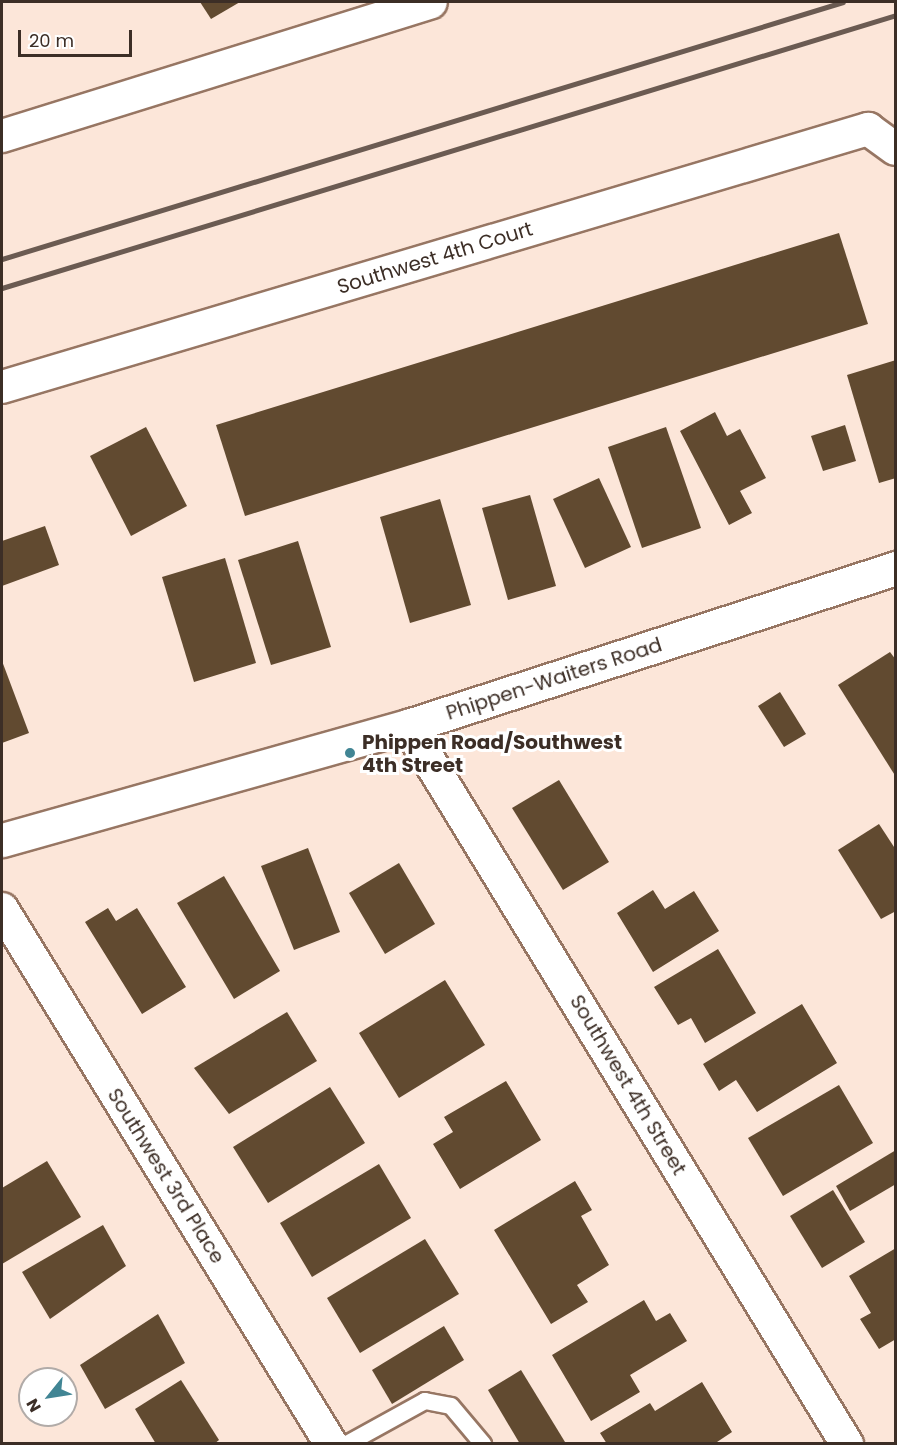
<!DOCTYPE html>
<html>
<head>
<meta charset="utf-8">
<style>
	body { margin:0 }
	#map { position:relative; width:897px; height:1445px; overflow:hidden; background:#fce6d9; font-family:Poppins,sans-serif }
	div>[style] { position:absolute }
	[style*='--x'] { left:calc(var(--x)*1px); top:calc(var(--y)*1px); width:calc(var(--w)*1px); rotate:calc(var(--a)*1deg) }
	.building>* { inset:0; background:#614a30 }
	.roads { filter:drop-shadow(2px 0 #977663) drop-shadow(-2px 0 #977663) drop-shadow(0 2px #977663) drop-shadow(0 -2px #977663) }
	.lane>* { height:16px; margin:-8px; padding:0 8px; transform-origin:8px; border-radius:8px; background:#fff }
	.street>* { height:32px; margin:-16px; padding:0 16px; transform-origin:16px; border-radius:16px; background:#fff }
	.secondary>* { height:33px; margin:-16.5px; padding:0 16.5px; transform-origin:16.5px; border-radius:16.5px; background:#fff }
	.rail>* { height:4.5px; margin:-2.25px; padding:0 2.25px; transform-origin:2.25px; border-radius:2.25px; background:#6b5b52 }
	.dots>* { width:16px; height:16px; translate:-50% -50%; box-sizing:border-box; border:3px solid #fff; border-radius:50% }
	span { translate:-50% -50%; white-space:nowrap; text-align:center; line-height:1.15; -webkit-text-stroke:6px #fff; paint-order:stroke }
	.street-label { font-size:20px; color:#3c2e26 }
	.poi-label { font-size:20px; color:#3c2e26; font-weight:700 }
	.left { translate:0 -50%; text-align:left }
	.frame { position:absolute; inset:0; border:3px solid #3c2e26; pointer-events:none }
	.north { position:absolute; left:18px; top:1367px; width:60px; height:60px; box-sizing:border-box; background:#fff; border:2px solid #b1aba8; border-radius:50%; rotate:240deg; font-size:16px; font-weight:700; line-height:24px; text-align:center; color:#3c2e26 }
	.north::after { content:''; display:block; margin:auto; width:21px; height:27px; background:#418594; clip-path:polygon(50% 0,100% 100%,50% 72%,0 100%) }
	.scale { position:absolute; left:18px; top:30px; width:114px; height:27px; box-sizing:border-box; border:3px solid #3c2e26; border-top:0; padding-left:8px; font-size:18px; line-height:21px; white-space:nowrap; color:#3c2e26; -webkit-text-stroke:4px #fff; paint-order:stroke }
</style>
</head>
<body>
<div id="map">
	<div class="building">
		<div style="clip-path:polygon(200px 2px,240px 2px,211px 19px)"></div>
		<div style="clip-path:polygon(839px 233px,868px 324px,245px 516px,216px 425px)"></div>
		<div style="clip-path:polygon(896px 360px,896px 478px,879px 483px,847px 375px)"></div>
		<div style="clip-path:polygon(715px 412px,727px 436px,740px 429px,766px 478px,740px 491px,752px 513px,729px 525px,680px 431px)"></div>
		<div style="clip-path:polygon(845px 425px,856px 461px,823px 471px,811px 436px)"></div>
		<div style="clip-path:polygon(146px 427px,187px 506px,131px 536px,90px 456px)"></div>
		<div style="clip-path:polygon(666px 427px,701px 528px,642px 548px,608px 447px)"></div>
		<div style="clip-path:polygon(599px 478px,631px 547px,585px 568px,553px 499px)"></div>
		<div style="clip-path:polygon(530px 495px,556px 586px,508px 600px,482px 508px)"></div>
		<div style="clip-path:polygon(440px 499px,471px 605px,410px 623px,380px 517px)"></div>
		<div style="clip-path:polygon(45px 526px,59px 565px,2px 586px,2px 541px)"></div>
		<div style="clip-path:polygon(298px 541px,331px 647px,271px 665px,238px 560px)"></div>
		<div style="clip-path:polygon(225px 558px,256px 663px,194px 682px,162px 577px)"></div>
		<div style="clip-path:polygon(890px 652px,896px 660px,896px 777px,838px 685px)"></div>
		<div style="clip-path:polygon(2px 661px,29px 733px,2px 743px)"></div>
		<div style="clip-path:polygon(780px 692px,806px 734px,784px 747px,758px 706px)"></div>
		<div style="clip-path:polygon(559px 780px,609px 862px,563px 890px,512px 808px)"></div>
		<div style="clip-path:polygon(879px 824px,896px 850px,896px 911px,881px 919px,838px 850px)"></div>
		<div style="clip-path:polygon(308px 848px,340px 932px,294px 950px,261px 866px)"></div>
		<div style="clip-path:polygon(399px 863px,435px 924px,385px 954px,349px 893px)"></div>
		<div style="clip-path:polygon(224px 876px,280px 971px,234px 999px,177px 903px)"></div>
		<div style="clip-path:polygon(653px 890px,665px 909px,694px 891px,719px 931px,653px 972px,617px 913px)"></div>
		<div style="clip-path:polygon(108px 908px,116px 921px,137px 908px,186px 987px,142px 1014px,85px 922px)"></div>
		<div style="clip-path:polygon(718px 949px,756px 1013px,705px 1043px,691px 1018px,678px 1025px,654px 987px)"></div>
		<div style="clip-path:polygon(445px 980px,485px 1045px,399px 1098px,359px 1033px)"></div>
		<div style="clip-path:polygon(802px 1004px,837px 1063px,757px 1112px,736px 1080px,719px 1091px,703px 1064px)"></div>
		<div style="clip-path:polygon(287px 1012px,317px 1061px,229px 1114px,194px 1068px)"></div>
		<div style="clip-path:polygon(506px 1081px,541px 1140px,460px 1189px,433px 1144px,453px 1132px,444px 1117px)"></div>
		<div style="clip-path:polygon(839px 1085px,873px 1143px,783px 1196px,748px 1138px)"></div>
		<div style="clip-path:polygon(330px 1087px,365px 1143px,268px 1203px,233px 1147px)"></div>
		<div style="clip-path:polygon(896px 1150px,896px 1184px,850px 1211px,836px 1186px)"></div>
		<div style="clip-path:polygon(47px 1161px,81px 1217px,2px 1264px,2px 1188px)"></div>
		<div style="clip-path:polygon(379px 1164px,411px 1218px,312px 1277px,280px 1223px)"></div>
		<div style="clip-path:polygon(575px 1181px,592px 1210px,581px 1216px,609px 1265px,577px 1285px,588px 1302px,551px 1324px,494px 1230px)"></div>
		<div style="clip-path:polygon(833px 1190px,865px 1242px,822px 1268px,790px 1216px)"></div>
		<div style="clip-path:polygon(103px 1225px,126px 1266px,50px 1319px,22px 1272px)"></div>
		<div style="clip-path:polygon(425px 1239px,459px 1294px,360px 1353px,327px 1298px)"></div>
		<div style="clip-path:polygon(896px 1248px,896px 1339px,879px 1349px,860px 1319px,871px 1313px,849px 1276px)"></div>
		<div style="clip-path:polygon(644px 1300px,656px 1321px,670px 1313px,687px 1341px,630px 1375px,640px 1392px,591px 1421px,552px 1355px)"></div>
		<div style="clip-path:polygon(158px 1314px,185px 1363px,105px 1409px,80px 1365px)"></div>
		<div style="clip-path:polygon(444px 1326px,464px 1360px,392px 1404px,372px 1370px)"></div>
		<div style="clip-path:polygon(521px 1370px,565px 1442px,562px 1444px,520px 1444px,488px 1390px)"></div>
		<div style="clip-path:polygon(181px 1380px,219px 1440px,214px 1444px,156px 1444px,135px 1409px)"></div>
		<div style="clip-path:polygon(702px 1382px,732px 1432px,714px 1444px,607px 1444px,600px 1433px,650px 1403px,655px 1411px)"></div>
	</div>
	<div class="roads">
		<div class="lane">
			<div style="--x:347;--y:1444;--w:89;--a:-28.9"></div>
			<div style="--x:425;--y:1401;--w:26;--a:11"></div>
			<div style="--x:451;--y:1406;--w:50;--a:49.9"></div>
		</div>
		<div class="street">
			<div style="--x:2;--y:136;--w:449;--a:-17.3"></div>
			<div style="--x:2;--y:387;--w:904;--a:-16.59"></div>
			<div style="--x:868;--y:129;--w:34;--a:36"></div>
			<div style="--x:408;--y:726;--w:842;--a:58.56"></div>
			<div style="--x:2;--y:909;--w:628;--a:58.41"></div>
		</div>
		<div class="secondary">
			<div style="--x:2;--y:840;--w:422;--a:-15.7"></div>
			<div style="--x:408;--y:726;--w:513;--a:-17.94"></div>
		</div>
	</div>
	<div class="rail">
		<div style="--x:2;--y:259;--w:879;--a:-16.99"></div>
		<div style="--x:2;--y:288;--w:935;--a:-16.98"></div>
	</div>
	<div class="dots">
		<div style="left:350px;top:753px;background:#418594"></div>
	</div>
	<div class="street-label">
		<span style="left:435px;top:258px;rotate:-17deg">Southwest 4th Court</span>
		<span style="left:554px;top:679px;rotate:-18deg">Phippen-Waiters Road</span>
		<span style="left:628px;top:1085px;rotate:59deg">Southwest 4th Street</span>
		<span style="left:166px;top:1176px;rotate:58deg">Southwest 3rd Place</span>
	</div>
	<div class="poi-label">
		<span class="left" style="left:362px;top:754px">Phippen Road/Southwest<br>4th Street</span>
	</div>
	<div class="frame"></div>
	<div class="north">N</div>
	<div class="scale">20 m</div>
</div>
</body>
</html>
